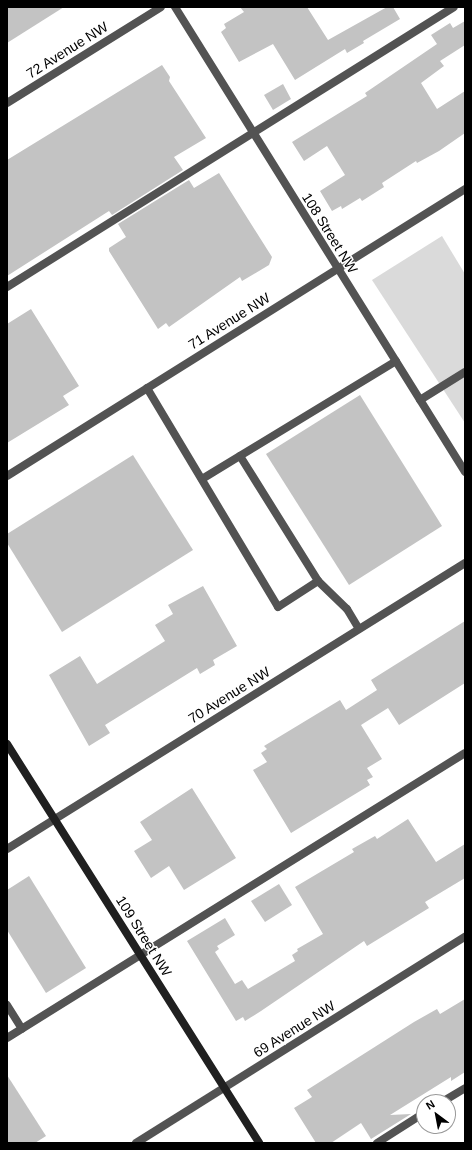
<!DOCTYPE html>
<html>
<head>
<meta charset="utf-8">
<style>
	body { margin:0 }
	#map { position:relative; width:472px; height:1150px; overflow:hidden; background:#fff; font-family:Helvetica,sans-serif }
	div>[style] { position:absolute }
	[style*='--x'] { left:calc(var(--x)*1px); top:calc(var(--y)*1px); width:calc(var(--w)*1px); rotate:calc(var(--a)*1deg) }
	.green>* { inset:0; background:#dadada }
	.building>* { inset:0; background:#c3c3c3 }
	.service>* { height:8px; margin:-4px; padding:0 4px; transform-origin:4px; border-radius:4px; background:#535353 }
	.minor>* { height:8px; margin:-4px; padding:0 4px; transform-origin:4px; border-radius:4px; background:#535353 }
	.secondary>* { height:8px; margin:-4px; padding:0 4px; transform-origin:4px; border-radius:4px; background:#202020 }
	span { translate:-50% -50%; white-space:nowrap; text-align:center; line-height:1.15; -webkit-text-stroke:3px #fff; paint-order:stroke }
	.street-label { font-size:14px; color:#000 }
	.frame { position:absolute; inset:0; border:8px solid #000; pointer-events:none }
	.north { position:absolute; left:416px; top:1094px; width:40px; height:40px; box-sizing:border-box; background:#fff; border:1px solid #999; border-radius:50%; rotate:328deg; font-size:11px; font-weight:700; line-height:16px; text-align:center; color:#000 }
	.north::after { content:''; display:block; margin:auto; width:14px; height:18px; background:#000; clip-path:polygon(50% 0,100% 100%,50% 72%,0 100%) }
</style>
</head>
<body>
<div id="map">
	<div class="green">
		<div style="clip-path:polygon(442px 236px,465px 274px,465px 423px,372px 280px)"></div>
	</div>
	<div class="building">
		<div style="clip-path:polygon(7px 7px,64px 7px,7px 43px)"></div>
		<div style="clip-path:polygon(240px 7px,307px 7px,328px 40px,387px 7px,393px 7px,400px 19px,363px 41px,364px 43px,347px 53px,345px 49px,295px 80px,273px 44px,239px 62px,221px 32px,226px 28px,224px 24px,244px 12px)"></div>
		<div style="clip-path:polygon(465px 21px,465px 45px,440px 61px,444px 66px,421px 83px,437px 109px,465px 91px,465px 133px,439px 151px,417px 163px,416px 161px,382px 183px,384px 187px,362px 201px,360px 198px,342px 209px,341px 206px,332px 211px,320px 191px,345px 175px,327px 146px,304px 161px,292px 142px,367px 96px,365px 93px,437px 44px,431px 35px,450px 23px,453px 28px)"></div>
		<div style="clip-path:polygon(162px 65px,170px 77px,169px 81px,206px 138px,174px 157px,183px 170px,112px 215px,109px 211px,7px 276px,7px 160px)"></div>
		<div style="clip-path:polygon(283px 84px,291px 99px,273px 110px,264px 95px)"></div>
		<div style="clip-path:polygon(219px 173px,272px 257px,269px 265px,242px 281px,240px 277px,169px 327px,166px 323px,158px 329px,109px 251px,109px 248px,126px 237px,118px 224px,189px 180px,194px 188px)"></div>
		<div style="clip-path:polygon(31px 309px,79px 386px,63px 396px,69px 405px,7px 443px,7px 324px)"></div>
		<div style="clip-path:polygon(360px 395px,442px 526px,349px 585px,266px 454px)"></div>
		<div style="clip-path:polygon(133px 455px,193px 550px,62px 632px,7px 543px,7px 534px)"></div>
		<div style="clip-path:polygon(203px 586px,237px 646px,213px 660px,215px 665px,200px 674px,197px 668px,105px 725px,110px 733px,89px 746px,49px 675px,80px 656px,97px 684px,165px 641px,155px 625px,173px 614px,168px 605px)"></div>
		<div style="clip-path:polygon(465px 621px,465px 683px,399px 725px,388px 708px,361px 725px,382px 759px,367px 768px,373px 777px,367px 780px,370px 785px,291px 833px,253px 770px,267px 762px,261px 753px,267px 749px,264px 746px,340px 700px,346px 710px,377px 690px,371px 680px)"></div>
		<div style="clip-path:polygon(192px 788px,236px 858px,184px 890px,169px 866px,151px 878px,134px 851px,152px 840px,140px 822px)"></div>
		<div style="clip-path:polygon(408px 819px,436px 862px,465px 844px,465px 878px,425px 902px,429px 908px,367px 946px,364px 941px,261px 1011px,245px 1021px,243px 1017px,236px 1021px,187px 941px,225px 918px,235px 935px,217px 946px,219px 949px,215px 952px,235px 984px,242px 980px,248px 989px,295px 961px,292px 955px,298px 951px,297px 949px,323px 934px,295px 887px,354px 852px,352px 849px,375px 836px,377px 839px)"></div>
		<div style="clip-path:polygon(29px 876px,86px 968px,46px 993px,7px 930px,7px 890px)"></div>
		<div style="clip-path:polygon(279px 884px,292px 905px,265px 922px,251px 901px)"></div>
		<div style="clip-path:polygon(465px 999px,465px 1072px,451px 1081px,451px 1077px,390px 1115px,411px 1114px,371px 1139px,361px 1123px,331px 1143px,316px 1143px,294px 1108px,312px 1097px,307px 1090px,414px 1022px,437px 1009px,440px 1014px)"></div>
		<div style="clip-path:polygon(7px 1075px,46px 1136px,35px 1143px,7px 1143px)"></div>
	</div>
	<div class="service">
		<div style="--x:7;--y:287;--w:527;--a:-32.06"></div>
		<div style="--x:147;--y:388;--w:255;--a:59.1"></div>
		<div style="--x:278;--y:607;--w:48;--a:-33"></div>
		<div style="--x:318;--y:581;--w:40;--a:44"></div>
		<div style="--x:347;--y:609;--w:23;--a:59"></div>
		<div style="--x:420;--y:400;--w:53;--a:-31.9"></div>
		<div style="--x:240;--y:456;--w:147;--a:58"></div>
		<div style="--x:202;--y:479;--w:227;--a:-31.3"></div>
		<div style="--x:7;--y:1005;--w:28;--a:58"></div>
		<div style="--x:7;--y:1038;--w:539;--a:-31.89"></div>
		<div style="--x:442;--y:1102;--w:27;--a:-31"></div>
		<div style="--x:377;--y:1143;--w:56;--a:-32.6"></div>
	</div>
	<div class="minor">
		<div style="--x:175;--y:7;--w:548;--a:58.05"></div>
		<div style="--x:7;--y:103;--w:181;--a:-31.9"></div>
		<div style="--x:7;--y:476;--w:540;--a:-32.07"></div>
		<div style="--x:7;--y:849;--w:540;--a:-31.98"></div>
		<div style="--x:136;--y:1143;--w:388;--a:-32.1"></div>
	</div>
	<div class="secondary">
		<div style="--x:7;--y:744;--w:472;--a:57.7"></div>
	</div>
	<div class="street-label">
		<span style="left:67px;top:50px;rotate:-32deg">72 Avenue NW</span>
		<span style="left:330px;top:233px;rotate:58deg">108 Street NW</span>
		<span style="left:229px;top:321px;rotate:-32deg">71 Avenue NW</span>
		<span style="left:229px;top:695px;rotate:-32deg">70 Avenue NW</span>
		<span style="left:144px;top:936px;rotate:58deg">109 Street NW</span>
		<span style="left:294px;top:1029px;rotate:-32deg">69 Avenue NW</span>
	</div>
	<div class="frame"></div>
	<div class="north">N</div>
</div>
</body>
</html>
